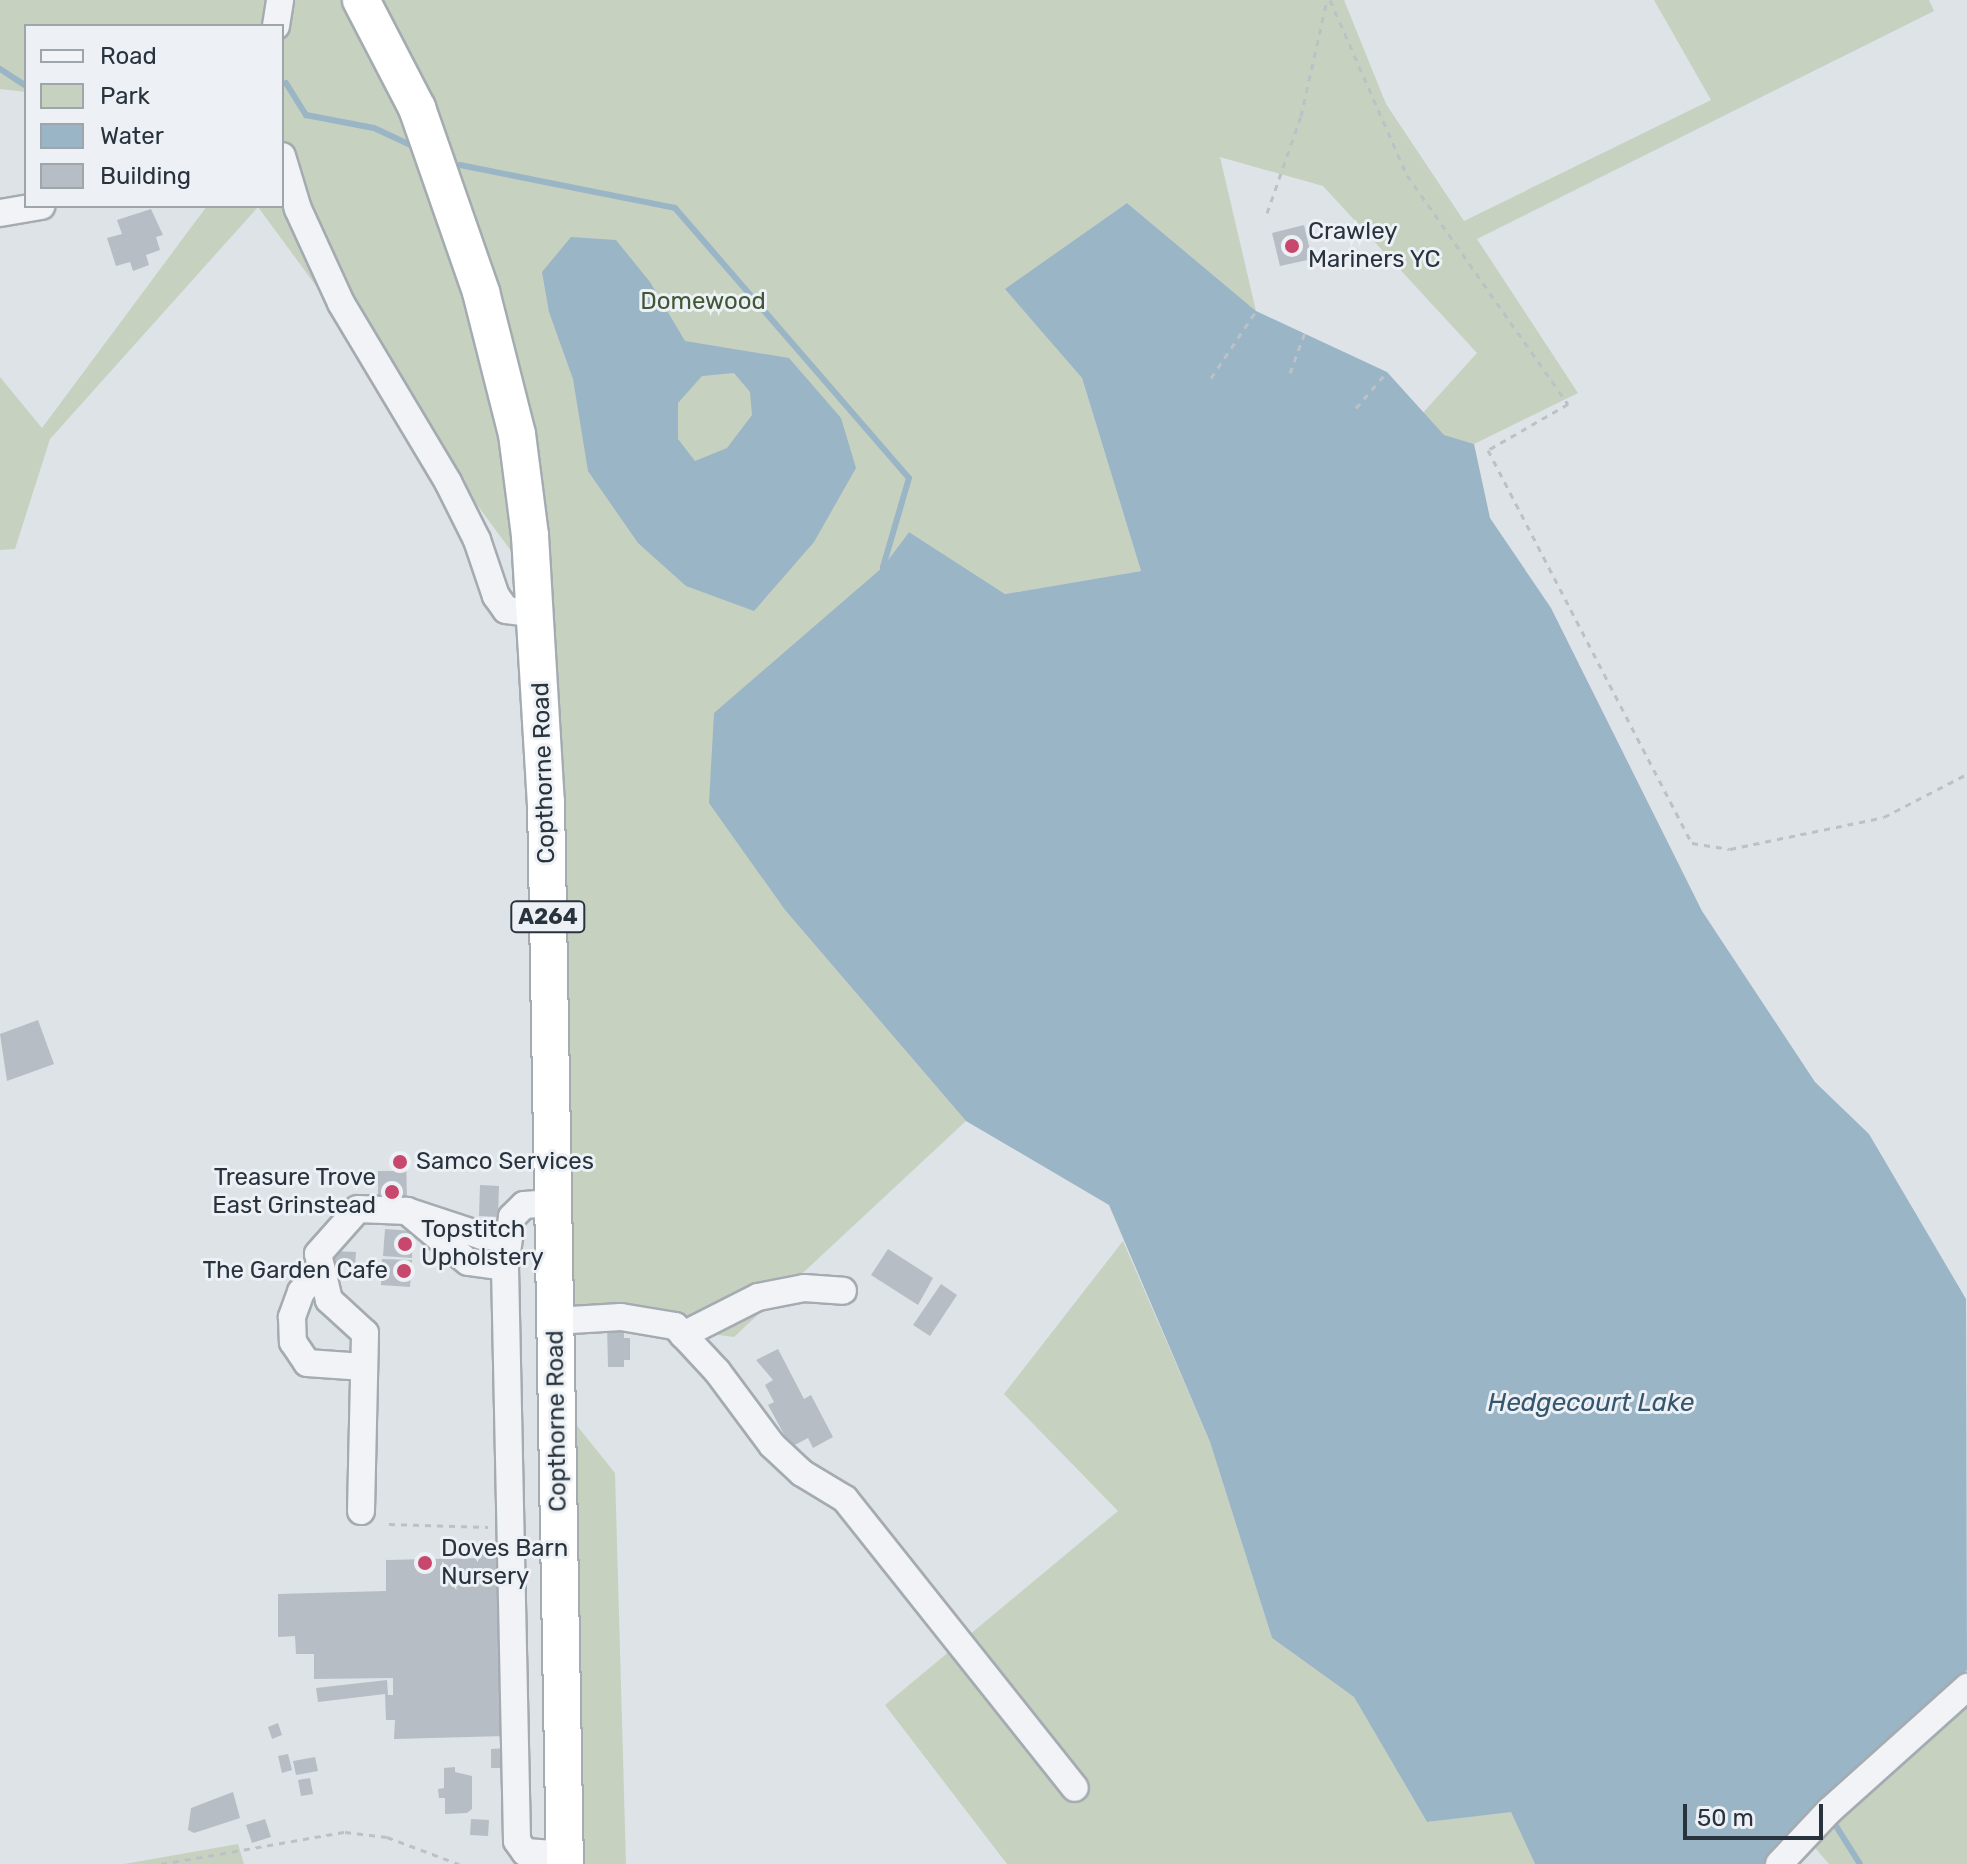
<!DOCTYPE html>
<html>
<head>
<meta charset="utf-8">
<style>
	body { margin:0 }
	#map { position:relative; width:1967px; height:1864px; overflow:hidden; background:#dee3e7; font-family:Rubik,sans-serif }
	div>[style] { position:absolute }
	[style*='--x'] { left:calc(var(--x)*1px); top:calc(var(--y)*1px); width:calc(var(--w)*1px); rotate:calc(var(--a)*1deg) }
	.green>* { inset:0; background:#c6d1c0 }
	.water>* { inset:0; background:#9ab5c6 }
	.stream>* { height:6px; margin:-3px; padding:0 3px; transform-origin:3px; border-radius:3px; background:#9ab5c6 }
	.building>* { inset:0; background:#b6bdc4 }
	.path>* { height:3px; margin-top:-1.5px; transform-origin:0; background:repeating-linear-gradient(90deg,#bdc1c6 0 6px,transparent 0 12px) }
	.roads { filter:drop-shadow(2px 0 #a4abb1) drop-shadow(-2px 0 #a4abb1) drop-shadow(0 2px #a4abb1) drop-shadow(0 -2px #a4abb1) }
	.minor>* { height:26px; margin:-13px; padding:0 13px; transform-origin:13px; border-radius:13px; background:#f1f3f6 }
	.highway>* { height:36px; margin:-18px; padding:0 18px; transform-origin:18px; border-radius:18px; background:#fff }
	.dots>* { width:22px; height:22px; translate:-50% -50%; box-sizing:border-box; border:4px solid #edf1f5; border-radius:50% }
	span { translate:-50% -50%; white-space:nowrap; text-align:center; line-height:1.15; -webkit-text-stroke:6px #edf1f5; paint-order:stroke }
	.shield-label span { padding:2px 6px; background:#edf1f5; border:2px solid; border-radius:6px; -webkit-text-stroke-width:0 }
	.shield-label { font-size:22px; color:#28333d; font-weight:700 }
	.poi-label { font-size:24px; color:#28333d }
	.left { translate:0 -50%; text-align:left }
	.right { translate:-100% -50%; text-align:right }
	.park-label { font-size:24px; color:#415836 }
	.street-label { font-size:24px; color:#28333d }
	.water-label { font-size:26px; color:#34566f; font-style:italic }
	.legend { position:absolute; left:24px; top:24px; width:260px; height:184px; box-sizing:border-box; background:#edf1f5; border:2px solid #9ea5ab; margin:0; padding:10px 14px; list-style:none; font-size:24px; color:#28333d }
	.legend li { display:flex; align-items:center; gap:16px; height:40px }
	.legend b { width:40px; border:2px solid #9ea5ab }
	.scale { position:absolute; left:1683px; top:1804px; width:140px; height:36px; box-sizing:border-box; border:4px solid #28333d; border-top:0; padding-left:10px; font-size:24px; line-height:28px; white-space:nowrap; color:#28333d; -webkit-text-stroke:6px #edf1f5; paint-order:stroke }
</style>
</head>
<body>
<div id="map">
	<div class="green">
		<div style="clip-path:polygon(0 0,1344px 0,1386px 104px,1464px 221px,1711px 100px,1654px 0,1929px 0,1934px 11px,1477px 239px,1578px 393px,1474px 444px,1444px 436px,1421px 415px,1477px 353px,1323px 186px,1220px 157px,1256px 311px,1127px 203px,1006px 289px,1082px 378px,1141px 571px,1005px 594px,909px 532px,710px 803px,785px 910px,966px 1121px,734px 1337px,554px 1313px,514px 555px,258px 207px,50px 439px,15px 549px,0 550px,0 377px,42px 428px,207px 206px,282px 206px,282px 26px,26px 26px,26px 92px,0 89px)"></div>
		<div style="clip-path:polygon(1123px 1241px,1210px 1442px,1272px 1638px,1354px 1697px,1427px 1822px,1511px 1811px,1535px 1864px,1007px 1864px,885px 1705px,1118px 1511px,1004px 1394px)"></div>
		<div style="clip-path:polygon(570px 1417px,615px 1473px,626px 1864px,581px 1864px)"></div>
		<div style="clip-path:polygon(1967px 1697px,1967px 1864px,1829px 1864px,1811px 1843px)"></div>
		<div style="clip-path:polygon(238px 1844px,244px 1864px,123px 1864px,130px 1863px)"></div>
	</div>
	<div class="water">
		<div style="clip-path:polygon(1127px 203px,1256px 311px,1387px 372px,1444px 435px,1474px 444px,1490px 518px,1551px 608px,1702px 911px,1815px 1082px,1869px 1134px,1966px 1299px,1967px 1670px,1909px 1719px,1776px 1864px,1535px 1864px,1511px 1812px,1427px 1822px,1354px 1697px,1272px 1638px,1210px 1442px,1109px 1205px,966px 1121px,785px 910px,709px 803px,714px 713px,883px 567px,909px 532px,1005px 594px,1141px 571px,1082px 378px,1005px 289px)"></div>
		<div style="clip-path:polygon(evenodd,571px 237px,616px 240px,650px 282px,685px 341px,789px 358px,841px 418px,856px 468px,814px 542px,754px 611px,686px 586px,638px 543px,588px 471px,573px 379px,549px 312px,542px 272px,571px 237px,734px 373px,750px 392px,752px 415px,727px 448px,695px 461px,678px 439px,678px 403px,702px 376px,734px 373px)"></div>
	</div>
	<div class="stream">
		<div style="--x:0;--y:69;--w:31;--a:33"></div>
		<div style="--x:286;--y:83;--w:38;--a:58"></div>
		<div style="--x:306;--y:115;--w:69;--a:10.8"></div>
		<div style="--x:374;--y:128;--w:45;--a:24.9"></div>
		<div style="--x:460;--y:165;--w:219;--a:11.3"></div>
		<div style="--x:675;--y:208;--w:357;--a:49.1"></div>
		<div style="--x:909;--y:478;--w:93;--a:106.3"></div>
		<div style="--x:1831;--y:1818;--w:54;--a:57.8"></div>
	</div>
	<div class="building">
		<div style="clip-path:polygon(151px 209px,163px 235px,156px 237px,160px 250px,146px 255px,149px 265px,133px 271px,130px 262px,116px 266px,107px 238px,122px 234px,117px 220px)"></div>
		<div style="clip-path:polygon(1304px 225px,1312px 259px,1280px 266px,1272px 233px)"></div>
		<div style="clip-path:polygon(38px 1020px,54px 1064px,7px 1081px,0 1034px)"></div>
		<div style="clip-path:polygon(393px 1154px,406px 1154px,407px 1203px,378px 1203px,378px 1171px,393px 1171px)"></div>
		<div style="clip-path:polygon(480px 1185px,499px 1186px,498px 1217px,479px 1216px)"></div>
		<div style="clip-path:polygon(385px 1229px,413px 1231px,412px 1258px,383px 1256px)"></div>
		<div style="clip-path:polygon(888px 1249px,933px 1278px,918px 1305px,871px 1275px)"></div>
		<div style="clip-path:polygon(330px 1251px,356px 1252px,355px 1265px,328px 1264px)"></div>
		<div style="clip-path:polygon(382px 1259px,412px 1260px,410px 1287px,381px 1285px)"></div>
		<div style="clip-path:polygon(941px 1284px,957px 1295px,930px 1336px,913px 1325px)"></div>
		<div style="clip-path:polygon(607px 1325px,624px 1325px,624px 1338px,630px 1338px,630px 1360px,624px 1360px,624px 1367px,608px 1367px)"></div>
		<div style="clip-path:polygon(778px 1349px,804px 1399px,811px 1395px,833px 1437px,813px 1448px,808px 1438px,791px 1447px,768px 1405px,774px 1402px,765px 1385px,773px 1380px,756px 1360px)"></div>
		<div style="clip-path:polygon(501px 1546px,505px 1736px,394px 1739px,395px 1720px,386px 1720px,385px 1694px,318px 1702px,316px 1688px,387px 1680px,388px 1695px,393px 1695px,393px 1678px,314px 1679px,314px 1654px,296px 1654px,295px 1636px,278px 1637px,278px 1594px,386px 1591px,386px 1560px,478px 1558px,477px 1547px)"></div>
		<div style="clip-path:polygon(278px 1723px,282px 1735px,272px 1739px,268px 1727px)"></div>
		<div style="clip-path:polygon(507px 1748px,508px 1768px,491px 1768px,491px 1749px)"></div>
		<div style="clip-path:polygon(288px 1754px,292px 1770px,282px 1773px,278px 1756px)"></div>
		<div style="clip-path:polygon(315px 1757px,318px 1771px,296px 1775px,293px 1761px)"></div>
		<div style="clip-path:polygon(455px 1767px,455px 1772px,472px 1776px,472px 1809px,467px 1813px,445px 1814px,445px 1798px,439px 1798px,438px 1789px,444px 1788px,444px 1768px)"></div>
		<div style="clip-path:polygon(310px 1778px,313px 1794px,301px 1796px,298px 1780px)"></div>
		<div style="clip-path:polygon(233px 1792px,240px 1818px,194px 1833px,188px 1830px,191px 1808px)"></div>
		<div style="clip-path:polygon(265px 1819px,271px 1837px,252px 1843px,246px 1825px)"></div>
		<div style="clip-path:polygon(471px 1819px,489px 1820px,488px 1836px,470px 1835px)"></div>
	</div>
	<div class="path">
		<div style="--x:1330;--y:0;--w:191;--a:66.3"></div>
		<div style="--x:1407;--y:175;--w:280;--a:54.9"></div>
		<div style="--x:1568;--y:404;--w:92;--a:150.1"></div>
		<div style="--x:1488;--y:450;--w:443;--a:62.6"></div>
		<div style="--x:1692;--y:843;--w:38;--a:9"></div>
		<div style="--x:1730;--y:849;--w:157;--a:-11.7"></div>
		<div style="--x:1884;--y:817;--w:93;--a:-27.4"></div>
		<div style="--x:1267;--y:213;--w:103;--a:-70.7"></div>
		<div style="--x:1301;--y:116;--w:119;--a:-77.4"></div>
		<div style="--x:1290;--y:373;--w:44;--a:-69.9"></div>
		<div style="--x:1211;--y:378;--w:81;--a:-56.1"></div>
		<div style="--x:1356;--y:408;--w:48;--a:-49.3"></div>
		<div style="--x:389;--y:1524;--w:99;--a:1.7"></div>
		<div style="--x:161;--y:1864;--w:187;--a:-9.9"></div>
		<div style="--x:345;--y:1832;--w:42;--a:6.8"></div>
		<div style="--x:387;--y:1837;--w:77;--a:20.6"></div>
	</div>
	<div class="roads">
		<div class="minor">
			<div style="--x:276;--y:26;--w:26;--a:-81"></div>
			<div style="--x:282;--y:156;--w:55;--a:73.2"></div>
			<div style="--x:298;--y:209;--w:103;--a:65.4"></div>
			<div style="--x:341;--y:303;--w:209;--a:59.1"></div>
			<div style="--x:448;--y:482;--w:65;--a:63.4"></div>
			<div style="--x:477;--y:540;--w:59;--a:71.3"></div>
			<div style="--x:496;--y:596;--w:17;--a:54"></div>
			<div style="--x:506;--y:610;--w:31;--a:7"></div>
			<div style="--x:0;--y:213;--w:42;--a:-9.7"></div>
			<div style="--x:552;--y:1203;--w:28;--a:176"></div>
			<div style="--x:524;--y:1205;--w:17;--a:135"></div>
			<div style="--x:512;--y:1217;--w:50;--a:98"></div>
			<div style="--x:505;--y:1267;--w:574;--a:88.8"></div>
			<div style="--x:517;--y:1841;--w:14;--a:54"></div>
			<div style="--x:525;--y:1852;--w:39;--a:4"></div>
			<div style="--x:505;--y:1267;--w:37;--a:-172"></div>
			<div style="--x:468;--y:1262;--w:80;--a:-140.1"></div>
			<div style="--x:407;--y:1211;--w:79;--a:18.4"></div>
			<div style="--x:482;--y:1236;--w:24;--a:0"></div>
			<div style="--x:322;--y:1270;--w:30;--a:134"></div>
			<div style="--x:301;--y:1292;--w:27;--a:110"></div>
			<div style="--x:292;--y:1317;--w:25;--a:88"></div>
			<div style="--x:293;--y:1342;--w:25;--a:56"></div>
			<div style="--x:307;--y:1363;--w:57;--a:4"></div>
			<div style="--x:554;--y:1321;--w:67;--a:-3.4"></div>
			<div style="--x:621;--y:1317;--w:55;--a:9.5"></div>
			<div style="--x:675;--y:1326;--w:62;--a:47"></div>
			<div style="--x:717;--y:1371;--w:92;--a:53.4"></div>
			<div style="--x:772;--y:1445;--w:41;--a:43"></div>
			<div style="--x:802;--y:1473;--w:50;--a:31.2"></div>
			<div style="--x:845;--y:1499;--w:369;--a:51.5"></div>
			<div style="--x:683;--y:1335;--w:84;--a:-26.9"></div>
			<div style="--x:758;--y:1297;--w:47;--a:-11.1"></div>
			<div style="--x:804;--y:1288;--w:39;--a:4"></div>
			<div style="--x:361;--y:1511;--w:178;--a:-88.7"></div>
			<div style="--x:365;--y:1333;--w:49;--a:-137.5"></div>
			<div style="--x:329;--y:1300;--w:47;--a:-103.4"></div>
			<div style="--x:318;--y:1254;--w:60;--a:-48.4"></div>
			<div style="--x:358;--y:1209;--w:49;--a:2.3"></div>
			<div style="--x:1779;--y:1864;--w:73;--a:-46.7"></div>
			<div style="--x:1829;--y:1811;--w:186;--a:-41.9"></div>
		</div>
		<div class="highway">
			<div style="--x:361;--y:0;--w:122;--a:62.6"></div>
			<div style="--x:417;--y:108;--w:195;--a:70.8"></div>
			<div style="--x:481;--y:292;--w:146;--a:75.8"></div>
			<div style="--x:517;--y:434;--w:103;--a:82.7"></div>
			<div style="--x:530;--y:536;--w:266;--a:86.6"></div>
			<div style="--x:546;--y:802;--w:1062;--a:88.98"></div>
		</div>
	</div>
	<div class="dots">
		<div style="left:1292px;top:246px;background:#c8476c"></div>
		<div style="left:400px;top:1162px;background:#c8476c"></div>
		<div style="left:392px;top:1192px;background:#c8476c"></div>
		<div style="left:405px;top:1244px;background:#c8476c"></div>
		<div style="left:404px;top:1271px;background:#c8476c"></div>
		<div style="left:425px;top:1563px;background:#c8476c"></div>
	</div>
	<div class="shield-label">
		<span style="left:548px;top:917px">A264</span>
	</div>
	<div class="poi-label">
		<span class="left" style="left:1308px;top:246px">Crawley<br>Mariners YC</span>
		<span class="left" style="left:416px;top:1162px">Samco Services</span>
		<span class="right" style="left:376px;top:1192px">Treasure Trove<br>East Grinstead</span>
		<span class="left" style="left:421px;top:1244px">Topstitch<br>Upholstery</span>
		<span class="right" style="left:388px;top:1271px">The Garden Cafe</span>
		<span class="left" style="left:441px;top:1563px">Doves Barn<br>Nursery</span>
	</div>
	<div class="park-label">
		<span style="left:703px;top:302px">Domewood</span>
	</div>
	<div class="street-label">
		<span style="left:544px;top:773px;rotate:-92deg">Copthorne Road</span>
		<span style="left:557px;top:1421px;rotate:-91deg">Copthorne Road</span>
	</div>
	<div class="water-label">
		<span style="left:1591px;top:1403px">Hedgecourt Lake</span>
	</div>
	<ul class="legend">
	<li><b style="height:10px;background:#f1f3f6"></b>Road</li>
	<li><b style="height:22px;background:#c6d1c0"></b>Park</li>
	<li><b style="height:22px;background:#9ab5c6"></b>Water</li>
	<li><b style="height:22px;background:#b6bdc4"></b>Building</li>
	</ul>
	<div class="scale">50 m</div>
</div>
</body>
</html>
